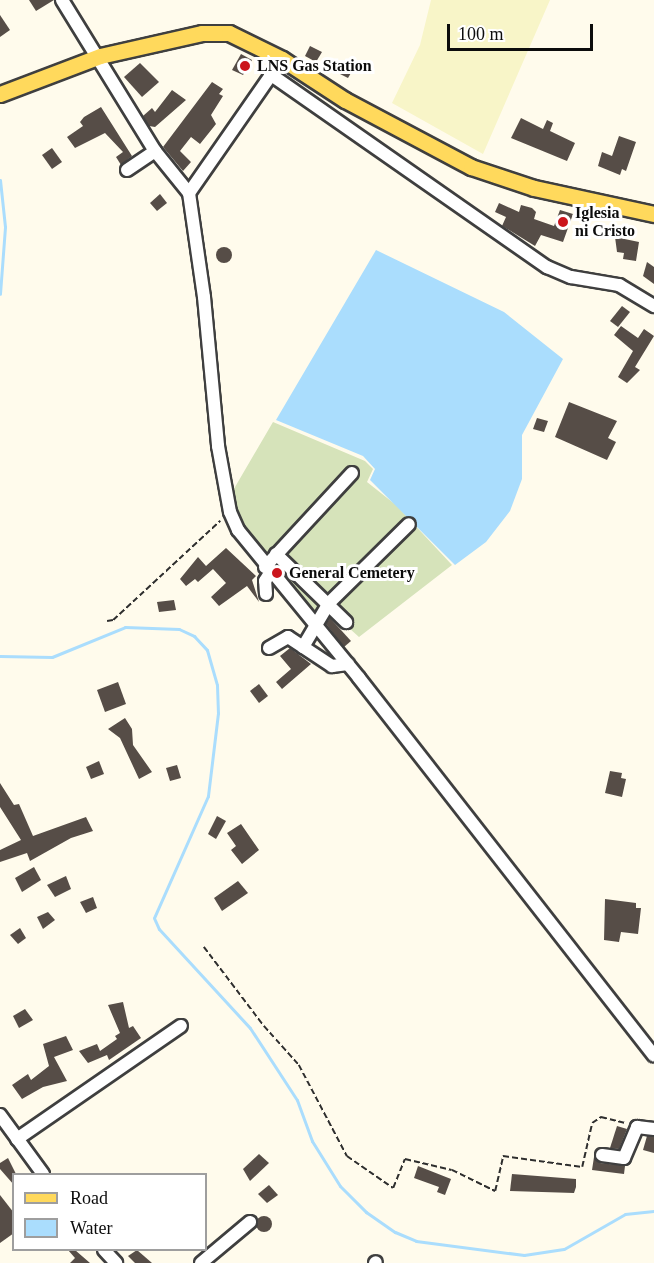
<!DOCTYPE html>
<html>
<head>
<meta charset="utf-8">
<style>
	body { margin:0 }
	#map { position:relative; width:654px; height:1263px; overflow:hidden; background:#fffbec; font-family:"Times New Roman",serif }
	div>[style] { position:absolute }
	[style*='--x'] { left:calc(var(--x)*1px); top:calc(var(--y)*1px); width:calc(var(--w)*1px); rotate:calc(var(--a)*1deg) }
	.farmland>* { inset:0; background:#f8f5c8 }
	.cemetery>* { inset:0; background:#d6e3ba }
	.water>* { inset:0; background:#aaddfd }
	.stream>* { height:3px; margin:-1.5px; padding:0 1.5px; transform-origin:1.5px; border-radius:1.5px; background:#aaddfd }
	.building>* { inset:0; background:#564d47 }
	.round { border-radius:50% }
	.path>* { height:1.5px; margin-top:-0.75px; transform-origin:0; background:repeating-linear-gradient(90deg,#2e2e2e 0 6px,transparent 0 9px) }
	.roads { filter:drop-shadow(2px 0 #3f3f3f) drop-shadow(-2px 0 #3f3f3f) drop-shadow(0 2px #3f3f3f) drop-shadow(0 -2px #3f3f3f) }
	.minor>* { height:12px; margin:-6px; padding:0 6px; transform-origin:6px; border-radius:6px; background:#fff }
	.major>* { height:15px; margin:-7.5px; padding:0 7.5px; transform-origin:7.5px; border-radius:7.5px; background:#ffd95c }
	.dots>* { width:16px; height:16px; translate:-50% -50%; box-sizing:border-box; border:3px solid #fff; border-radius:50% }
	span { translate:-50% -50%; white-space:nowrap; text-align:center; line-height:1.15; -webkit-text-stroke:6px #fff; paint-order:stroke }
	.poi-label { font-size:16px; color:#0c0c0c; font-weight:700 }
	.left { translate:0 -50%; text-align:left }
	.legend { position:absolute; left:12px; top:1173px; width:195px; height:78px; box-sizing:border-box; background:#fff; border:2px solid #9e9e9e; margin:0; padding:8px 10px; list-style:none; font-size:18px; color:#0c0c0c }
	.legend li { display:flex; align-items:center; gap:12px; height:30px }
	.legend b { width:30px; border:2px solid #9e9e9e }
	.scale { position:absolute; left:447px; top:24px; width:146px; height:27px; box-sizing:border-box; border:3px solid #0c0c0c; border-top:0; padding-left:8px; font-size:18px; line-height:21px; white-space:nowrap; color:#0c0c0c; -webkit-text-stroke:4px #fff; paint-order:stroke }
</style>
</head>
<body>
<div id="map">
	<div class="farmland">
		<div style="clip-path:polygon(431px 0,550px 0,483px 154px,392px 103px,420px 45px)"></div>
	</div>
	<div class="cemetery">
		<div style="clip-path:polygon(273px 422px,365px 461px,373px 469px,367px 482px,396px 505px,452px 565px,359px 637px,330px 611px,322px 618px,262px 558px,247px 539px,228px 499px)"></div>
	</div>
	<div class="water">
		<div style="clip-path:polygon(376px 250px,504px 312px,563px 359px,522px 435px,522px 479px,510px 511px,486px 542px,455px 565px,370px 480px,375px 469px,363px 456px,276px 420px)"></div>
	</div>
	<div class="stream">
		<div style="--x:0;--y:180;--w:47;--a:83.9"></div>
		<div style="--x:5;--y:227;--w:67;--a:94.3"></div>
		<div style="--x:0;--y:656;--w:52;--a:1.1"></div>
		<div style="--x:52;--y:657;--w:79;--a:-22.3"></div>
		<div style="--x:125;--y:627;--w:54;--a:2.1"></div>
		<div style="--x:179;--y:629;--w:17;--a:25"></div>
		<div style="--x:194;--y:636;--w:19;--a:47"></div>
		<div style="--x:207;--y:650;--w:36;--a:74"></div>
		<div style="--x:217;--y:685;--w:28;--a:88"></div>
		<div style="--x:218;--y:713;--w:84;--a:96.9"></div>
		<div style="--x:208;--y:796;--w:133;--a:113.9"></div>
		<div style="--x:154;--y:918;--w:12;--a:66"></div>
		<div style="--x:159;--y:929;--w:134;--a:47.4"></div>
		<div style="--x:250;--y:1028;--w:86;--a:56.9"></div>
		<div style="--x:297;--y:1100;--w:44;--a:69.9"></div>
		<div style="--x:312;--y:1141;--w:53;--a:58.1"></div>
		<div style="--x:340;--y:1186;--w:37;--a:45"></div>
		<div style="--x:366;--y:1212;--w:35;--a:35"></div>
		<div style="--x:395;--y:1232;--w:23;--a:23"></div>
		<div style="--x:416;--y:1241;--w:109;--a:7.4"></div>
		<div style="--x:524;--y:1255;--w:40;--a:-8.5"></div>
		<div style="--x:564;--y:1249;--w:70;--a:-29.8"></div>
		<div style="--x:625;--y:1214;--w:29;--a:-6"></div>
	</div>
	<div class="building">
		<div style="clip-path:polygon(29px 0,54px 0,36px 11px)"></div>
		<div style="clip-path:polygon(0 15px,10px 30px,0 37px)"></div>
		<div style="clip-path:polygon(310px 46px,322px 52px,316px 62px,305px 56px)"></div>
		<div style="clip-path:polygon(241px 54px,252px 60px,243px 75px,232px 70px)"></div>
		<div style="clip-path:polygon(348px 61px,355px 66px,348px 78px,340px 74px)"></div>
		<div style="clip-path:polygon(140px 63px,159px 82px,142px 97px,124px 77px)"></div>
		<div style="clip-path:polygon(212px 82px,223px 89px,219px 94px,223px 96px,211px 115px,216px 124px,200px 144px,191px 137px,180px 151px,191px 162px,183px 171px,163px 147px)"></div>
		<div style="clip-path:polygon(172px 90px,186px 100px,155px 127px,149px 126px,143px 116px,152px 108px,155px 112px)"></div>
		<div style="clip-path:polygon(101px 107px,132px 156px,121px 165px,116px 157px,123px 152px,105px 133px,75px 148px,67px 137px,83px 126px,80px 122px,84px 117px)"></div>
		<div style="clip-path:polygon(521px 118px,543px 129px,547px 120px,553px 123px,550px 131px,575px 143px,567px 161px,511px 138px)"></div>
		<div style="clip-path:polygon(619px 136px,636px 142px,626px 171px,622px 169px,620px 175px,598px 166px,602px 152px,612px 156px)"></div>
		<div style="clip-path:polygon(52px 148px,62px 162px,52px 169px,42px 155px)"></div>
		<div style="clip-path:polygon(160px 194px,167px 203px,157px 211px,150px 203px)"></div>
		<div style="clip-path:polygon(499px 203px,519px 212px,521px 205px,532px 208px,536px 212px,534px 219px,554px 226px,560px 210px,573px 214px,563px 242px,541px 235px,535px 246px,509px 230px,502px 226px,506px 217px,495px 212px)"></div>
		<div style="clip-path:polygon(615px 237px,639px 242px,636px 261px,623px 259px,624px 253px,617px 252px)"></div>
		<div class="round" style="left:216px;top:247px;width:16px;height:16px"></div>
		<div style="clip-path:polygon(647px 262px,654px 267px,654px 284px,643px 276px)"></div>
		<div style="clip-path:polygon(622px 306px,630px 312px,618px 327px,610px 321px)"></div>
		<div style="clip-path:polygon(621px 326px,638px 338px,644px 329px,654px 336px,635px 367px,640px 370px,627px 383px,618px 377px,633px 351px,614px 335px)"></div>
		<div style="clip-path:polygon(569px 402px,617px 421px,608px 438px,616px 442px,607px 460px,555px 437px)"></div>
		<div style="clip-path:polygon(537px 418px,548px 421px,544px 432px,533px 429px)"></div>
		<div style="clip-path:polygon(226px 548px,256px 576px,252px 580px,259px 602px,247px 586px,219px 606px,211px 597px,226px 583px,213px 569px,198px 582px,195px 579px,186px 586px,180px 579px,198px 557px,206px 566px)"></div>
		<div style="clip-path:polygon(174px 600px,176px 610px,159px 612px,157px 602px)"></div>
		<div style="clip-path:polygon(330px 618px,351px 641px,344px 647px,326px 624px)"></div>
		<div style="clip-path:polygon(290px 648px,311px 664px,282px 689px,276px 682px,291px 669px,280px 656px)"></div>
		<div style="clip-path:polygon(118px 682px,126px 704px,105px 712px,97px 690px)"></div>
		<div style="clip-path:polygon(259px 684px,268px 696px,259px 703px,250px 691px)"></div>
		<div style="clip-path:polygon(125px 718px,132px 729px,133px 745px,152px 772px,139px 779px,120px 738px,108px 729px)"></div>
		<div style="clip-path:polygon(99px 761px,104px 774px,91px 779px,86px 767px)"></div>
		<div style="clip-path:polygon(177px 765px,181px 778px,170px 781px,166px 768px)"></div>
		<div style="clip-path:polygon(610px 771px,622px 773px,621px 778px,626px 779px,622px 797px,605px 793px)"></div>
		<div style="clip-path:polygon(0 783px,14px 805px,19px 804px,33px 836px,86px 817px,93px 831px,71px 838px,30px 861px,27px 853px,0 862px,0 850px,21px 840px,0 807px)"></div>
		<div style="clip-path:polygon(217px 816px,226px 821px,216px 839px,208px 834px)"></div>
		<div style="clip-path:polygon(241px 824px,259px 850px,242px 864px,231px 850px,236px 846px,227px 833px)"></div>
		<div style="clip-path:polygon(34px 867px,41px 880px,22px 892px,15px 878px)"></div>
		<div style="clip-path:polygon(66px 876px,71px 889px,55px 897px,47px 885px)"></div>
		<div style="clip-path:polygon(238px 881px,248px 893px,222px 911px,214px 898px)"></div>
		<div style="clip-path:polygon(93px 897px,97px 908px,86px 913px,80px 902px)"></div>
		<div style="clip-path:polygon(605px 899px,636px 903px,636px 908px,641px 908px,638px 934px,621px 932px,619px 942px,604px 940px)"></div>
		<div style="clip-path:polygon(48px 912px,55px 920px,43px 929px,37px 917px)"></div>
		<div style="clip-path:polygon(20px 928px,26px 938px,18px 944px,10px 935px)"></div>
		<div style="clip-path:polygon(123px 1002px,129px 1028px,133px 1026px,141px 1038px,109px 1060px,107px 1055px,88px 1063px,79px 1051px,97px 1044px,100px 1051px,117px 1039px,115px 1036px,120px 1033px,108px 1005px)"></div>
		<div style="clip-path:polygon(25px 1009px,33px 1020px,19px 1028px,13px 1016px)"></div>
		<div style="clip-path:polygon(66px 1036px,73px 1050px,54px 1057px,67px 1081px,43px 1087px,22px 1099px,12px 1085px,28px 1074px,31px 1080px,49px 1066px,43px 1044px)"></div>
		<div style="clip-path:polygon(617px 1126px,627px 1129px,619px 1149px,610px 1148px)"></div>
		<div style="clip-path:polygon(647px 1136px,654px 1137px,654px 1153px,643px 1150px)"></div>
		<div style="clip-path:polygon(259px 1154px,269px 1163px,250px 1181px,243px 1169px)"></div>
		<div style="clip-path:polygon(594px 1157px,600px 1163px,625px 1166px,624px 1174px,592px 1170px)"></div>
		<div style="clip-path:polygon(8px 1158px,16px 1174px,14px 1185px,0 1169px,0 1163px)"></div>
		<div style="clip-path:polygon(418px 1166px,451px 1179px,445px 1195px,437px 1192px,439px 1187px,414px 1178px)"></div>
		<div style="clip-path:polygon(512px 1174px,576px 1179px,576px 1187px,574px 1193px,510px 1191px)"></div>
		<div style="clip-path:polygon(269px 1185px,278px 1195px,267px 1203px,258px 1194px)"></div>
		<div style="clip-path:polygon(0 1195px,14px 1213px,14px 1233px,0 1243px)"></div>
		<div class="round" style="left:256px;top:1216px;width:16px;height:16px"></div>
		<div style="clip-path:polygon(68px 1250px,75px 1250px,90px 1263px,70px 1263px,75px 1258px)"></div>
		<div style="clip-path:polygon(137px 1250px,152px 1263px,135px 1263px,128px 1256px)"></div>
	</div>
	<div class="path">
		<div style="--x:107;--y:621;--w:6;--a:-9"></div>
		<div style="--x:113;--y:620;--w:146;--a:-42.8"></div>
		<div style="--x:204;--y:947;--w:99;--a:52.8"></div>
		<div style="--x:264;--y:1026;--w:52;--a:48.1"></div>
		<div style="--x:299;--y:1065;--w:103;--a:62.2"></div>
		<div style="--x:347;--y:1156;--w:56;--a:34.8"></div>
		<div style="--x:393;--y:1188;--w:31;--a:-68"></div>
		<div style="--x:405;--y:1159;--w:48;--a:13.2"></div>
		<div style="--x:452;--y:1170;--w:48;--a:26"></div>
		<div style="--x:495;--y:1191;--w:36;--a:-77"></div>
		<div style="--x:503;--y:1156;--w:80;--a:7.9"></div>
		<div style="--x:582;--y:1167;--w:45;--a:-77.2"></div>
		<div style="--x:592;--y:1123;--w:11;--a:-34"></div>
		<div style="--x:601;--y:1117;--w:25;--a:14"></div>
	</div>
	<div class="roads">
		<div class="minor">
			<div style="--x:62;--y:0;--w:177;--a:58.4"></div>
			<div style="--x:155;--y:151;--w:54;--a:51"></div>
			<div style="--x:189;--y:193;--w:105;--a:81.8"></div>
			<div style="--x:204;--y:297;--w:150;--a:84.6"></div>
			<div style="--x:218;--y:446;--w:67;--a:79.7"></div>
			<div style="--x:230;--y:512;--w:20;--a:66"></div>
			<div style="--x:238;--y:530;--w:191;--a:50.7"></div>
			<div style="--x:359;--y:678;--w:479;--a:52"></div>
			<div style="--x:270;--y:74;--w:338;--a:34.9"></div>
			<div style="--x:547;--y:267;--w:26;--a:23"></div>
			<div style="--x:571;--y:277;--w:49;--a:9.5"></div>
			<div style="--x:619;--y:285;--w:41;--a:31"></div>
			<div style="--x:127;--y:170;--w:34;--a:-34"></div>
			<div style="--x:189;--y:193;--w:163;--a:-55.2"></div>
			<div style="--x:276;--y:554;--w:98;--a:44.2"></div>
			<div style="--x:265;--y:567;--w:128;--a:-47.2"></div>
			<div style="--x:266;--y:594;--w:13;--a:-94"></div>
			<div style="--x:265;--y:581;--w:9;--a:-58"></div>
			<div style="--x:303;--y:647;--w:51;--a:-59.4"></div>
			<div style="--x:329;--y:603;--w:112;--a:-44.6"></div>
			<div style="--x:269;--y:648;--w:22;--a:-30"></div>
			<div style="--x:288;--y:637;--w:53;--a:33.4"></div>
			<div style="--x:332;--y:666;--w:16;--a:-7"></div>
			<div style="--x:0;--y:1115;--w:73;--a:53.9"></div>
			<div style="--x:17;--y:1139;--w:199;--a:-34.6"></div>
			<div style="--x:602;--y:1155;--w:22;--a:8"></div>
			<div style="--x:624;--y:1158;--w:34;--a:-67"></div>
			<div style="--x:637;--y:1127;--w:17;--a:7"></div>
			<div style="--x:104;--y:1250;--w:18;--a:47"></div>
			<div style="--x:201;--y:1263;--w:64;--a:-39.9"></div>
			<div style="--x:375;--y:1263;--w:1;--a:-45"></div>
		</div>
		<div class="major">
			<div style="--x:0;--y:94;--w:107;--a:-20.8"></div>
			<div style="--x:100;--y:56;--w:105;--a:-12.7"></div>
			<div style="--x:202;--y:33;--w:27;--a:0"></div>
			<div style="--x:229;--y:33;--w:59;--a:26.1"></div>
			<div style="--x:282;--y:59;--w:75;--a:33.1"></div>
			<div style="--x:345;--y:100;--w:143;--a:28"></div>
			<div style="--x:471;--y:167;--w:66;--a:18.4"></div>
			<div style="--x:534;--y:188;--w:123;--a:12.2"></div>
		</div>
	</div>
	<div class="dots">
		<div style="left:245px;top:66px;background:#cb151c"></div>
		<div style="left:563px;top:222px;background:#cb151c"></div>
		<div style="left:277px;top:573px;background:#cb151c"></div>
	</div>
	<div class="poi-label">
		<span class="left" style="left:257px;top:66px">LNS Gas Station</span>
		<span class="left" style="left:575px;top:222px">Iglesia<br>ni Cristo</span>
		<span class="left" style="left:289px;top:573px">General Cemetery</span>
	</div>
	<ul class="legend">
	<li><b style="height:8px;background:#ffd95c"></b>Road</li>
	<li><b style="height:16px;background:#aaddfd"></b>Water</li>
	</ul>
	<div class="scale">100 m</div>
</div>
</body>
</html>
